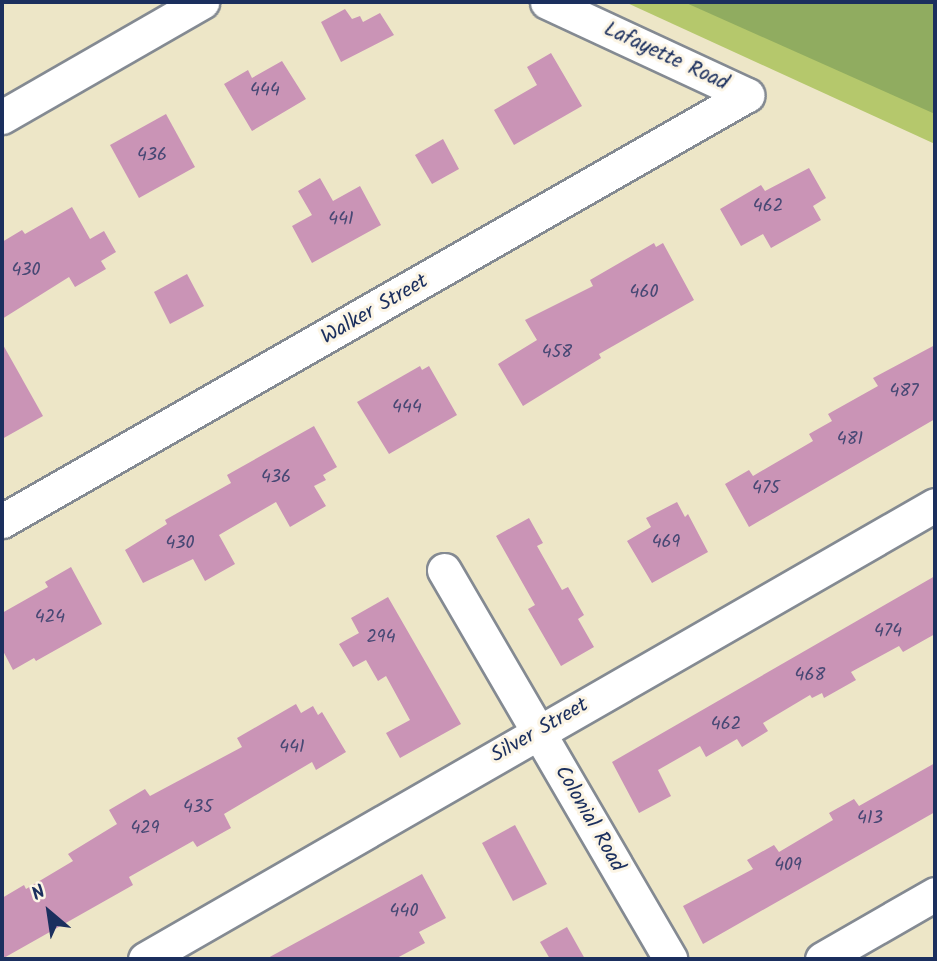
<!DOCTYPE html>
<html>
<head>
<meta charset="utf-8">
<style>
	body { margin:0 }
	#map { position:relative; width:937px; height:961px; overflow:hidden; background:#ede6c7; font-family:Kalam,sans-serif }
	div>[style] { position:absolute }
	[style*='--x'] { left:calc(var(--x)*1px); top:calc(var(--y)*1px); width:calc(var(--w)*1px); rotate:calc(var(--a)*1deg) }
	.green>* { inset:0; background:#b5c86c }
	.forest>* { inset:0; background:#90ac60 }
	.building>* { inset:0; background:#ca94b6 }
	.roads { filter:drop-shadow(2px 0 #848a92) drop-shadow(-2px 0 #848a92) drop-shadow(0 2px #848a92) drop-shadow(0 -2px #848a92) }
	.minor>* { height:33px; margin:-16.5px; padding:0 16.5px; transform-origin:16.5px; border-radius:16.5px; background:#fff }
	span { translate:-50% -50%; white-space:nowrap; text-align:center; line-height:1.15; -webkit-text-stroke:6px #fcf5e5; paint-order:stroke }
	.number-label { font-size:18px; color:#474874 }
	.number-label span { -webkit-text-stroke-width:0 }
	.street-label { font-size:21px; color:#1b2f5e }
	.frame { position:absolute; inset:0; border:4px solid #1b2f5e; pointer-events:none }
	.north { position:absolute; left:14px; top:877px; width:70px; height:70px; -webkit-text-stroke:5px #fcf5e5; paint-order:stroke; rotate:331deg; font-size:19px; font-weight:700; line-height:28px; text-align:center; color:#1b2f5e }
	.north::after { content:''; display:block; margin:auto; width:24px; height:32px; background:#1b2f5e; clip-path:polygon(50% 0,100% 100%,50% 72%,0 100%) }
</style>
</head>
<body>
<div id="map">
	<div class="green">
		<div style="clip-path:polygon(625px 2px,935px 2px,935px 144px)"></div>
	</div>
	<div class="forest">
		<div style="clip-path:polygon(684px 2px,935px 2px,935px 114px)"></div>
	</div>
	<div class="building">
		<div style="clip-path:polygon(345px 9px,352px 19px,360px 16px,363px 22px,380px 13px,394px 35px,341px 62px,321px 22px)"></div>
		<div style="clip-path:polygon(551px 53px,582px 106px,514px 145px,494px 110px,537px 85px,527px 67px)"></div>
		<div style="clip-path:polygon(282px 61px,306px 99px,252px 131px,224px 84px,248px 70px,252px 78px)"></div>
		<div style="clip-path:polygon(166px 114px,195px 167px,139px 198px,110px 145px)"></div>
		<div style="clip-path:polygon(443px 139px,459px 169px,432px 184px,415px 155px)"></div>
		<div style="clip-path:polygon(809px 168px,826px 198px,813px 206px,821px 220px,771px 248px,763px 234px,741px 246px,720px 209px,761px 185px,765px 191px)"></div>
		<div style="clip-path:polygon(320px 178px,333px 201px,360px 186px,381px 225px,312px 263px,292px 226px,312px 215px,298px 191px)"></div>
		<div style="clip-path:polygon(72px 207px,90px 239px,104px 231px,116px 252px,101px 261px,106px 269px,75px 287px,69px 277px,2px 319px,2px 242px,22px 230px,25px 234px)"></div>
		<div style="clip-path:polygon(654px 243px,656px 247px,663px 243px,694px 300px,599px 354px,601px 358px,523px 406px,498px 364px,537px 340px,525px 320px,593px 286px,590px 280px)"></div>
		<div style="clip-path:polygon(187px 274px,204px 306px,170px 324px,154px 292px)"></div>
		<div style="clip-path:polygon(2px 343px,43px 416px,2px 439px)"></div>
		<div style="clip-path:polygon(935px 345px,935px 419px,749px 527px,725px 484px,749px 470px,753px 476px,813px 441px,809px 434px,832px 421px,828px 414px,878px 386px,873px 378px)"></div>
		<div style="clip-path:polygon(420px 366px,422px 370px,429px 366px,457px 415px,389px 454px,357px 402px)"></div>
		<div style="clip-path:polygon(314px 426px,337px 467px,323px 475px,326px 480px,314px 486px,326px 506px,290px 527px,276px 502px,219px 535px,235px 564px,205px 581px,193px 559px,143px 583px,125px 550px,167px 524px,165px 520px,231px 483px,227px 475px)"></div>
		<div style="clip-path:polygon(677px 502px,685px 517px,688px 514px,708px 552px,652px 583px,627px 541px,651px 527px,646px 518px)"></div>
		<div style="clip-path:polygon(529px 518px,543px 543px,537px 546px,562px 590px,568px 587px,584px 615px,578px 619px,594px 647px,561px 666px,528px 609px,535px 605px,496px 536px)"></div>
		<div style="clip-path:polygon(71px 567px,102px 624px,36px 661px,34px 658px,13px 670px,2px 649px,2px 613px,48px 587px,45px 582px)"></div>
		<div style="clip-path:polygon(935px 576px,935px 634px,903px 652px,899px 646px,851px 672px,856px 680px,824px 698px,822px 693px,812px 698px,810px 695px,763px 723px,768px 731px,742px 747px,737px 739px,706px 757px,700px 746px,658px 770px,671px 796px,639px 813px,612px 762px)"></div>
		<div style="clip-path:polygon(388px 597px,461px 724px,400px 758px,386px 733px,410px 720px,386px 676px,378px 681px,366px 660px,353px 667px,339px 644px,359px 633px,351px 618px)"></div>
		<div style="clip-path:polygon(296px 704px,301px 713px,313px 706px,318px 715px,322px 712px,346px 752px,316px 770px,312px 762px,224px 814px,231px 828px,197px 847px,193px 841px,129px 877px,133px 885px,2px 959px,2px 898px,24px 885px,26px 889px,73px 861px,68px 854px,117px 824px,109px 810px,145px 789px,150px 796px,242px 747px,237px 738px)"></div>
		<div style="clip-path:polygon(935px 763px,935px 812px,703px 944px,683px 906px,753px 869px,747px 860px,774px 845px,779px 852px,833px 820px,829px 813px,854px 799px,859px 806px)"></div>
		<div style="clip-path:polygon(515px 825px,547px 884px,513px 901px,482px 843px)"></div>
		<div style="clip-path:polygon(422px 874px,446px 918px,419px 932px,425px 943px,395px 959px,266px 959px)"></div>
		<div style="clip-path:polygon(567px 927px,585px 959px,550px 959px,540px 942px)"></div>
	</div>
	<div class="roads">
		<div class="minor">
			<div style="--x:547;--y:2;--w:221;--a:24.9"></div>
			<div style="--x:2;--y:117;--w:231;--a:-29.9"></div>
			<div style="--x:2;--y:521;--w:858;--a:-29.76"></div>
			<div style="--x:444;--y:570;--w:450;--a:59.8"></div>
			<div style="--x:145;--y:959;--w:911;--a:-29.89"></div>
			<div style="--x:822;--y:959;--w:130;--a:-29.9"></div>
		</div>
	</div>
	<div class="number-label">
		<span style="left:265px;top:91px">444</span>
		<span style="left:152px;top:156px">436</span>
		<span style="left:768px;top:207px">462</span>
		<span style="left:341px;top:220px">441</span>
		<span style="left:26px;top:271px">430</span>
		<span style="left:644px;top:293px">460</span>
		<span style="left:557px;top:353px">458</span>
		<span style="left:904px;top:392px">487</span>
		<span style="left:407px;top:408px">444</span>
		<span style="left:850px;top:440px">481</span>
		<span style="left:276px;top:478px">436</span>
		<span style="left:766px;top:489px">475</span>
		<span style="left:666px;top:543px">469</span>
		<span style="left:180px;top:544px">430</span>
		<span style="left:50px;top:618px">424</span>
		<span style="left:888px;top:632px">474</span>
		<span style="left:381px;top:638px">294</span>
		<span style="left:810px;top:676px">468</span>
		<span style="left:726px;top:725px">462</span>
		<span style="left:292px;top:748px">441</span>
		<span style="left:198px;top:808px">435</span>
		<span style="left:870px;top:819px">413</span>
		<span style="left:145px;top:829px">429</span>
		<span style="left:788px;top:866px">409</span>
		<span style="left:404px;top:912px">440</span>
	</div>
	<div class="street-label">
		<span style="left:666px;top:57px;rotate:25deg">Lafayette Road</span>
		<span style="left:375px;top:310px;rotate:-30deg">Walker Street</span>
		<span style="left:540px;top:731px;rotate:-30deg">Silver Street</span>
		<span style="left:589px;top:819px;rotate:60deg">Colonial Road</span>
	</div>
	<div class="frame"></div>
	<div class="north">N</div>
</div>
</body>
</html>
